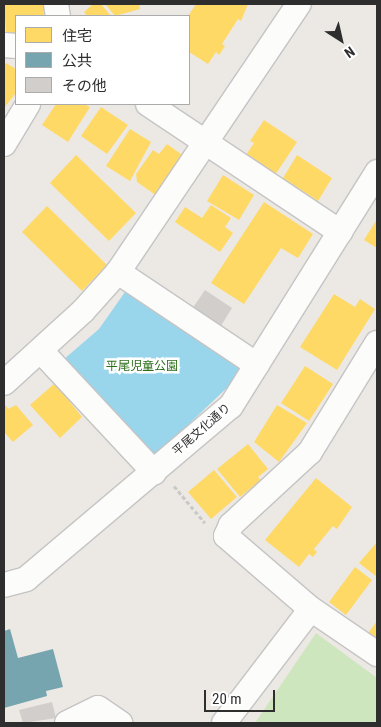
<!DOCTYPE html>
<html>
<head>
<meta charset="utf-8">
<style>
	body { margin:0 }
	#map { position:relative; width:381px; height:727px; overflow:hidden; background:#ece8e4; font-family:"Roboto Condensed","Noto Sans JP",sans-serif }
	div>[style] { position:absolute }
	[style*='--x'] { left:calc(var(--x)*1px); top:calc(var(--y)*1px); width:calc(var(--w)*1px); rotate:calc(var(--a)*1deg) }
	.green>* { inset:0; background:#cee6be }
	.water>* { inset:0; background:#99d6ec }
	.homes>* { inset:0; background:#ffd966 }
	.public>* { inset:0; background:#76a5af }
	.building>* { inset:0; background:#d1cecb }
	.path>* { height:3px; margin-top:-1.5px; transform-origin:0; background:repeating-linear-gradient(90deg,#c9c9c8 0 4px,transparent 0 6.5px) }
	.roads { filter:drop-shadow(1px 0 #c5c4c5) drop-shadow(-1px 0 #c5c4c5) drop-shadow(0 1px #c5c4c5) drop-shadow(0 -1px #c5c4c5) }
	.minor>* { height:24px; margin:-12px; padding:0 12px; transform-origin:12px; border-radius:12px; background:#fcfcfb }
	span { translate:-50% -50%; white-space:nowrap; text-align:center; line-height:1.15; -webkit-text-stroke:5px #fff; paint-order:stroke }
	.park-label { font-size:12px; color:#2c6e1b }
	.street-label { font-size:12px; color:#2e2e2e }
	.frame { position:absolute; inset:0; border:5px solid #2e2e2e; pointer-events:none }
	.legend { position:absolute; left:15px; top:15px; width:175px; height:90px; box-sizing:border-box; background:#fff; border:1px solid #ababab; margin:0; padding:6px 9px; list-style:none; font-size:15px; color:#2e2e2e }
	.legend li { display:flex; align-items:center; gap:10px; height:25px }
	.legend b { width:25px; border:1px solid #ababab }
	.north { position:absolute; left:316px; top:15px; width:50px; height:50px; -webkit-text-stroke:4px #fff; paint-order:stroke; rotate:145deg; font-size:14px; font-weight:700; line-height:20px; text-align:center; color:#2e2e2e }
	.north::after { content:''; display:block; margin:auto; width:18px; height:22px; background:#2e2e2e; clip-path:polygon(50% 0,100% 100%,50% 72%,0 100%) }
	.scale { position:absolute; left:204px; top:690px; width:71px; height:22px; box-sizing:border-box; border:2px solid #2e2e2e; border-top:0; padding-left:6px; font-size:15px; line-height:18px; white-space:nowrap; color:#2e2e2e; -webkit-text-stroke:4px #fff; paint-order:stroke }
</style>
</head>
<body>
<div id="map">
	<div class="green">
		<div style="clip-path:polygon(316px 633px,377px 678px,377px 723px,255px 723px)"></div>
	</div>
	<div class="water">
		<div style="clip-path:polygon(125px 292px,242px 368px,231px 384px,154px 457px,63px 360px,99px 329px)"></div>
	</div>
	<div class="homes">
		<div style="clip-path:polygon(4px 4px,43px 4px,44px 16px,16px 16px,16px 33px,6px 33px)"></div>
		<div style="clip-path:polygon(93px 4px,101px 4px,111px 16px,87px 16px,84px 12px)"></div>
		<div style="clip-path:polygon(105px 4px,139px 4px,140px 9px,115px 16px)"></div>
		<div style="clip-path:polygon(196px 4px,248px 4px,241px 21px,238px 19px,222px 44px,225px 46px,219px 55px,216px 52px,208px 64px,189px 52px,188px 16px)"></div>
		<div style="clip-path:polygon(6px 63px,16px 69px,16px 93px,4px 108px,4px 67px)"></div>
		<div style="clip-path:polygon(56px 104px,84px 104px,90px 107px,68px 142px,42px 125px)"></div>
		<div style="clip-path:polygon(101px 107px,128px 125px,107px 154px,81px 136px)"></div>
		<div style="clip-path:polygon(264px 120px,297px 142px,273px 178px,244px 158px,254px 143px,250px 141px)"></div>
		<div style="clip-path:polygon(130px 129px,151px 142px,130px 181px,106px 166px)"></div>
		<div style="clip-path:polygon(167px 144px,185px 157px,157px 196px,137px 182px,136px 174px,153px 150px,159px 154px)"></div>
		<div style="clip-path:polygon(76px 155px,136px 213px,109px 241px,50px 183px)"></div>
		<div style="clip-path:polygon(297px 155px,332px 178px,318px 201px,283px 178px)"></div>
		<div style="clip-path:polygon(223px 175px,254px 195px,239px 220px,207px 201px)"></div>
		<div style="clip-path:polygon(264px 202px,313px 234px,298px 258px,281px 248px,244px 304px,211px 283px)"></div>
		<div style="clip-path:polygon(211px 205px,231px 218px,225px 227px,233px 233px,220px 252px,175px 222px,185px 207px,202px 218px)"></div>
		<div style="clip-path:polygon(47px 206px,107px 265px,82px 291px,22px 232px)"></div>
		<div style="clip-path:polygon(377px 219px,377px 248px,364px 240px)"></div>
		<div style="clip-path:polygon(334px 294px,355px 307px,360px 299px,375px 309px,337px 370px,300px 347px)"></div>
		<div style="clip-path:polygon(305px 366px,333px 384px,309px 421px,281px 403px)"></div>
		<div style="clip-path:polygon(55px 383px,82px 417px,60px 438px,30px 405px)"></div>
		<div style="clip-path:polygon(4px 403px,8px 409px,16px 405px,33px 425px,13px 442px,4px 432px)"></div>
		<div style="clip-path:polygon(277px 405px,307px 423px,279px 462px,254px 442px)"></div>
		<div style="clip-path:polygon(248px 444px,268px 469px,258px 477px,261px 480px,240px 497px,217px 469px)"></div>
		<div style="clip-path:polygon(214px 470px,237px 497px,211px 519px,188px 492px)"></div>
		<div style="clip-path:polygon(316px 478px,352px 507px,337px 529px,333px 526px,314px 549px,317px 552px,313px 557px,309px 554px,299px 567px,265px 540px)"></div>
		<div style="clip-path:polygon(377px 542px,377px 577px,359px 563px)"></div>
		<div style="clip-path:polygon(355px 567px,372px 580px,346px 615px,329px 602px)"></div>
		<div style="clip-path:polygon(377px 621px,377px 640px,368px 633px)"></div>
	</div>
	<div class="public">
		<div style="clip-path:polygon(10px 629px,18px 658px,53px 649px,63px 687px,46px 691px,47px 696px,4px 708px,4px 631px)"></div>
	</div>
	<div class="building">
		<div style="clip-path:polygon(205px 290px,232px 308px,219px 329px,188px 315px)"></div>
		<div style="clip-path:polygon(52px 702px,56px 718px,23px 723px,19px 710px)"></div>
	</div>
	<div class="path">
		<div style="--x:174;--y:486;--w:48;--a:50"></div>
	</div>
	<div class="roads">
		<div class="minor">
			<div style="--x:56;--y:4;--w:12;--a:81"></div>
			<div style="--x:4;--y:45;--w:12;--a:5"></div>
			<div style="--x:148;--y:104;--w:231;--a:33.7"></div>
			<div style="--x:4;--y:144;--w:47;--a:-59"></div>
			<div style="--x:118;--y:272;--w:167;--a:33.8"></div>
			<div style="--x:377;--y:343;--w:128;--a:121.6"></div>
			<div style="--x:310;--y:452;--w:108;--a:137.3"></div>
			<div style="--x:231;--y:525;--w:12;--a:114"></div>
			<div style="--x:226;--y:536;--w:112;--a:40.7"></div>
			<div style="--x:311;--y:609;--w:80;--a:34.3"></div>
			<div style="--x:41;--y:351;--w:166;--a:47"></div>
			<div style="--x:4;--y:383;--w:107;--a:-42.3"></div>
			<div style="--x:83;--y:311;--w:52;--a:-48.1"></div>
			<div style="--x:118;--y:272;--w:323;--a:-56"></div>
			<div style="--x:4;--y:585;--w:23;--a:-15"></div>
			<div style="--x:26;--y:579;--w:268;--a:-40.2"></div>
			<div style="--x:231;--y:406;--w:276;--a:-58"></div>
			<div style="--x:67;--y:723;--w:34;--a:-26"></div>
			<div style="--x:98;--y:708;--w:27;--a:34"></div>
			<div style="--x:224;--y:723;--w:143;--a:-52.7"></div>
		</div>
	</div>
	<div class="park-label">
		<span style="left:142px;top:367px">平尾児童公園</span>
	</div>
	<div class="street-label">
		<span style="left:202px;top:430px;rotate:-41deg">平尾文化通り</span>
	</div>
	<div class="frame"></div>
	<ul class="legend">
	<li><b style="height:14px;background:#ffd966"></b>住宅</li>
	<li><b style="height:14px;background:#76a5af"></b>公共</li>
	<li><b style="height:14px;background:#d1cecb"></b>その他</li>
	</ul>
	<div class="north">N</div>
	<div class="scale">20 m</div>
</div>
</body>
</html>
